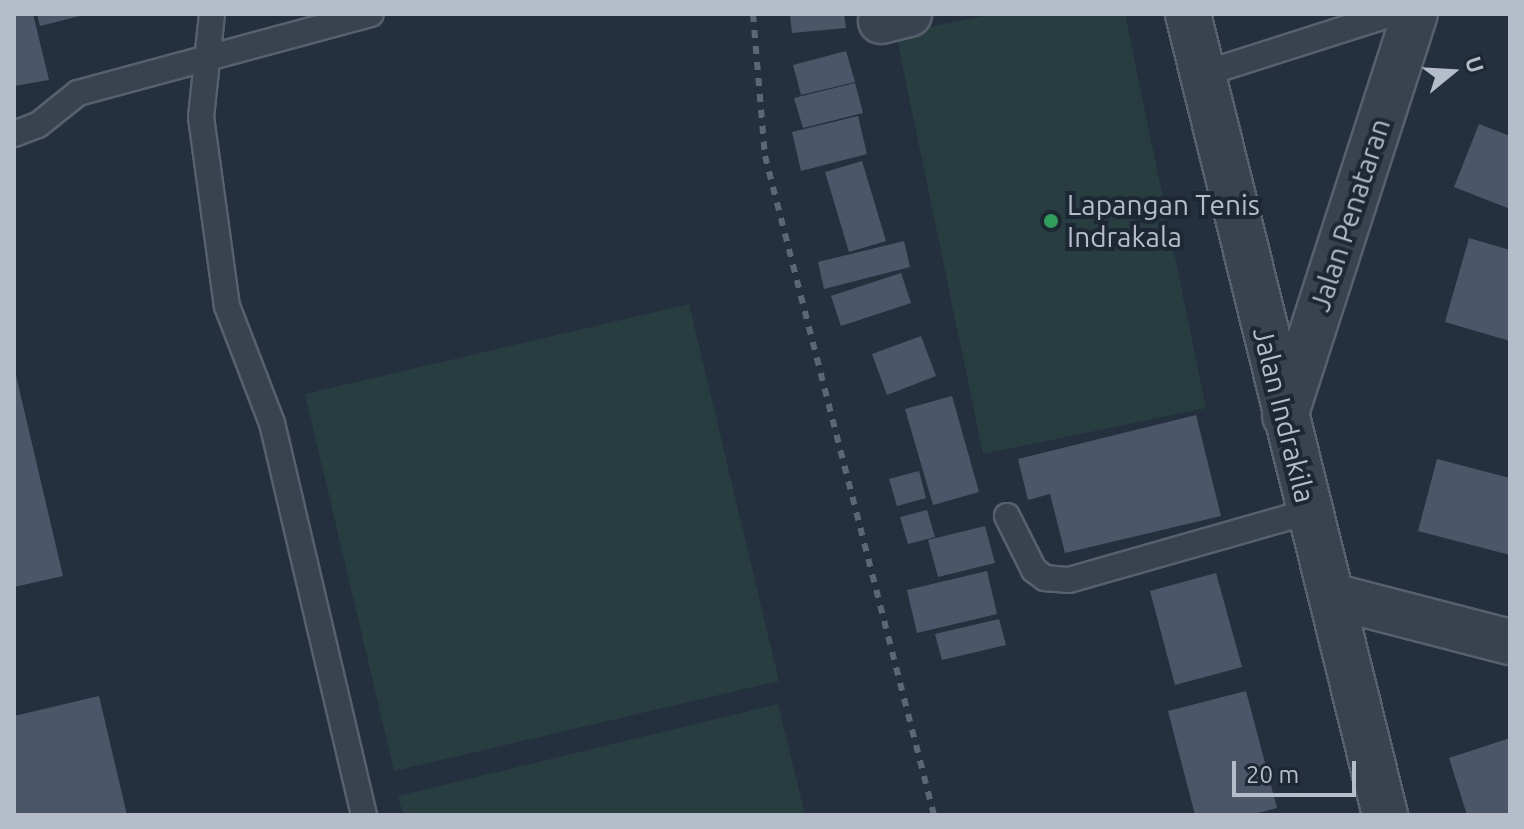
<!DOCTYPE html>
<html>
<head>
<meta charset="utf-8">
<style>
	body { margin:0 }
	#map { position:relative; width:1524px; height:829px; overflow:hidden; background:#25303f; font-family:Ubuntu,sans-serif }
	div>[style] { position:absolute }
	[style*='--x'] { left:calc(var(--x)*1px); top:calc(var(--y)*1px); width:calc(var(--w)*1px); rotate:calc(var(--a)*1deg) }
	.green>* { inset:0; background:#273d40 }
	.building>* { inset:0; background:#4b5768 }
	.roads { filter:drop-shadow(2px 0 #57606d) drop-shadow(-2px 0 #57606d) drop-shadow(0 2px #57606d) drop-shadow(0 -2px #57606d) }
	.service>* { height:24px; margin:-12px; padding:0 12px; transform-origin:12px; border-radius:12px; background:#39424f }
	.minor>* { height:44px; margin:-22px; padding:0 22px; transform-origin:22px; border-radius:22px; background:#39424f }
	.tertiary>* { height:44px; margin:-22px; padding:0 22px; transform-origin:22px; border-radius:22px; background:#39424f }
	.rail>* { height:6px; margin-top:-3px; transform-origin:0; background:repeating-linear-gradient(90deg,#5b6676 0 8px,transparent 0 16px) }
	.dots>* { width:22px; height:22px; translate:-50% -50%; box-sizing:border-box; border:4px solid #1e2734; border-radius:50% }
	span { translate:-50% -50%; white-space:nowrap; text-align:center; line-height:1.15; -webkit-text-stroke:8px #1e2734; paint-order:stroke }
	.poi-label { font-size:28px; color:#b5bdca }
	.left { translate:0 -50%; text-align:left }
	.street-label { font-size:28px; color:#b5bdca }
	.frame { position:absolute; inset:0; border:16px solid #b5bdca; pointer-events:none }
	.north { position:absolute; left:1412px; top:32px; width:80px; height:80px; -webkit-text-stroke:6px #1e2734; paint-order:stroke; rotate:72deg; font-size:22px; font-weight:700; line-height:32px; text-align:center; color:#b5bdca }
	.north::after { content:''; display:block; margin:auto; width:28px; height:36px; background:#b5bdca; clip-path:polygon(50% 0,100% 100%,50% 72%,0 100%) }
	.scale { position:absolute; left:1232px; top:761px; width:124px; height:36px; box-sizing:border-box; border:4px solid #b5bdca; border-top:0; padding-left:10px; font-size:24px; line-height:28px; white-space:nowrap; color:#b5bdca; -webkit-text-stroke:6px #1e2734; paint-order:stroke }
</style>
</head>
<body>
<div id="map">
	<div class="green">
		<div style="clip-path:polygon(993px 14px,1125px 14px,1206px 408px,983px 454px,896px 34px)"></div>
		<div style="clip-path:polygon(689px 304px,779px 681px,394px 771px,305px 394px)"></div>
		<div style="clip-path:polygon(778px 704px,805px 815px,403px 815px,398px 796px)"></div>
	</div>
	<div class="building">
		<div style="clip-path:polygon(14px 14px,33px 14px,49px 80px,14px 86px)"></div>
		<div style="clip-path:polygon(37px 14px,84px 14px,84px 15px,40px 26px)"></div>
		<div style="clip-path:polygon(790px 14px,844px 14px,846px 28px,792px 33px)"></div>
		<div style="clip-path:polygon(846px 51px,855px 82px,801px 95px,793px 65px)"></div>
		<div style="clip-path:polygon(855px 83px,863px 113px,803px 128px,794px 98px)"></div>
		<div style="clip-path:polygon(858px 116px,867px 154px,801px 171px,792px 132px)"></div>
		<div style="clip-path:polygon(1479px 124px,1510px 136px,1510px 209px,1454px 187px)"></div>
		<div style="clip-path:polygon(862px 161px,886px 241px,849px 252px,825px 172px)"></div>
		<div style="clip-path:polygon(1469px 238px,1510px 250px,1510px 341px,1445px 322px)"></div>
		<div style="clip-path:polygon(904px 241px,910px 267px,824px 289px,818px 262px)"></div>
		<div style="clip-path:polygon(901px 273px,911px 303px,841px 326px,831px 296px)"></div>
		<div style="clip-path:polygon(921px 336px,936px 376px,887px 395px,872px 354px)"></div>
		<div style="clip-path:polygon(14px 367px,63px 576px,14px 587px)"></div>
		<div style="clip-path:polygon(952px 396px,979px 492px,933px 505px,905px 409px)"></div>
		<div style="clip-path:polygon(1196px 415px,1221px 516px,1065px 553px,1050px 494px,1028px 500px,1018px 459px)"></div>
		<div style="clip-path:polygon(1437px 459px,1510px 478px,1510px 555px,1418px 531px)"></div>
		<div style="clip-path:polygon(919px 471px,926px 498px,897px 506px,889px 479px)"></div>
		<div style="clip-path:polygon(927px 510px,935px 537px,908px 544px,900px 517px)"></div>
		<div style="clip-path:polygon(985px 526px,995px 563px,938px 577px,928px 540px)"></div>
		<div style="clip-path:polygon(987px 571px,997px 614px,917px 633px,907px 590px)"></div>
		<div style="clip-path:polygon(1216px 573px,1242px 667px,1175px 685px,1150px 591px)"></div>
		<div style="clip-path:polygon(999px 619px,1006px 645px,942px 660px,935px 634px)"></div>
		<div style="clip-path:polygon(1246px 691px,1277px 808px,1250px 815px,1195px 815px,1168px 711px)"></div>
		<div style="clip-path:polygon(99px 696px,127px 815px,14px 815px,14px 716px)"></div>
		<div style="clip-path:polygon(1510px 738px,1510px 815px,1467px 815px,1449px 758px)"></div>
	</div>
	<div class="roads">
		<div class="service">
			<div style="--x:212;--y:14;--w:104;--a:96.1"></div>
			<div style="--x:201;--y:117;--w:191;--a:82.2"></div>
			<div style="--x:227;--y:306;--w:125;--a:69"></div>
			<div style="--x:272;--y:423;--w:403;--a:76.8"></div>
			<div style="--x:1203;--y:74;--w:197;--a:-17.7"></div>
			<div style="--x:14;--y:134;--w:26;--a:-21"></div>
			<div style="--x:38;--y:125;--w:51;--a:-38.7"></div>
			<div style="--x:78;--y:93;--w:303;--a:-15.1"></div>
			<div style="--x:1007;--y:516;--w:60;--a:63.4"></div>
			<div style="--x:1034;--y:570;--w:14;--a:36"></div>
			<div style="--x:1045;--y:578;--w:24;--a:5"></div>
			<div style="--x:1069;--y:580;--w:248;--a:-15.9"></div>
		</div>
		<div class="minor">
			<div style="--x:881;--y:21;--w:29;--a:-14"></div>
			<div style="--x:1285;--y:416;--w:422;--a:-72.1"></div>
			<div style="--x:1332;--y:596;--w:184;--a:14.5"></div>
		</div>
		<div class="tertiary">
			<div style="--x:1188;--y:14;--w:825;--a:76.18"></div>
		</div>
	</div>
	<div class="rail">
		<div style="--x:753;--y:14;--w:143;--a:85.2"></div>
		<div style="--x:765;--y:156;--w:680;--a:75.62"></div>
	</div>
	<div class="dots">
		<div style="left:1051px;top:221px;background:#2e9e5b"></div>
	</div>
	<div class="poi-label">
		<span class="left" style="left:1067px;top:221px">Lapangan Tenis<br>Indrakala</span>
	</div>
	<div class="street-label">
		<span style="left:1350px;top:215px;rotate:-72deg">Jalan Penataran</span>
		<span style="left:1284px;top:415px;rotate:76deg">Jalan Indrakila</span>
	</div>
	<div class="frame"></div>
	<div class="north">U</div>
	<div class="scale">20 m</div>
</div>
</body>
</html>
